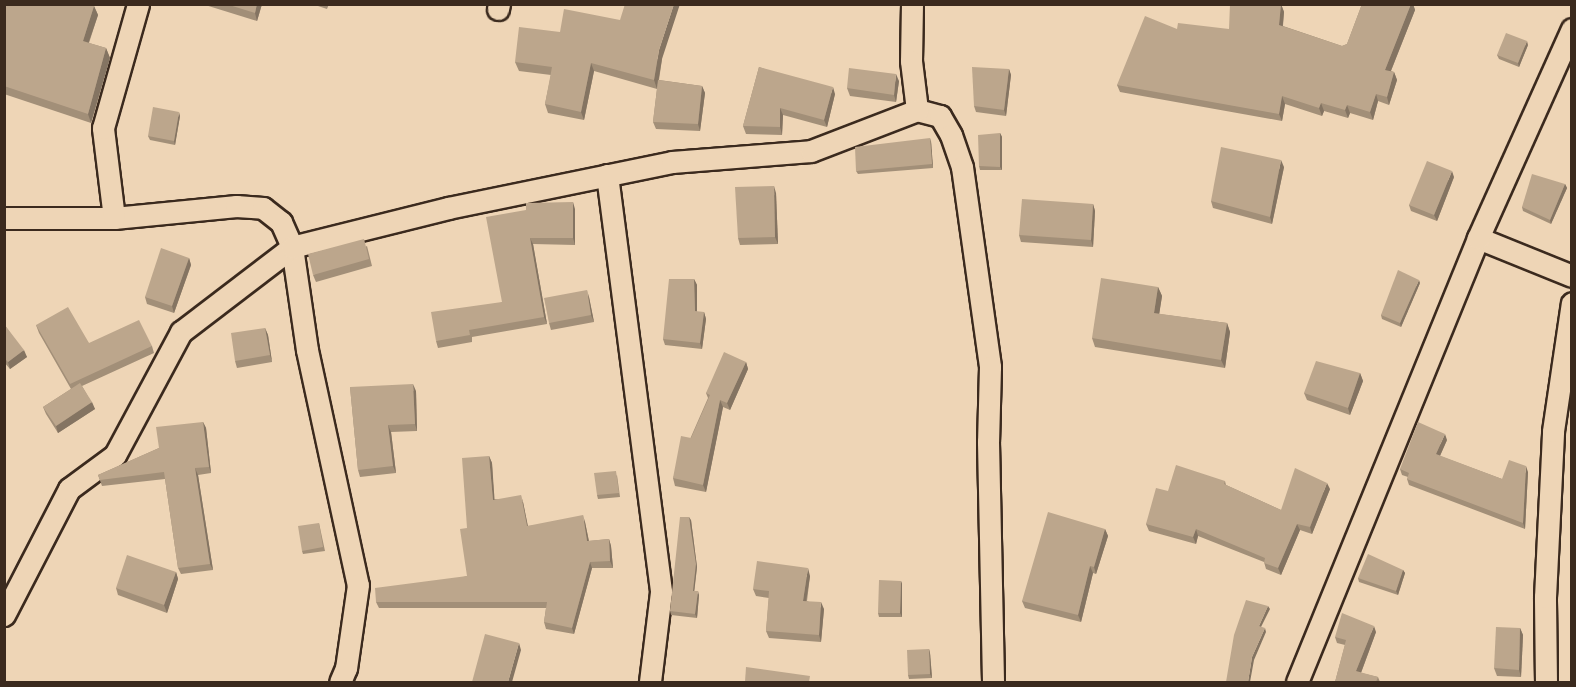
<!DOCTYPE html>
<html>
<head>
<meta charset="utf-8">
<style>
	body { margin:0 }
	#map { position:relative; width:1576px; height:687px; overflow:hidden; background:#eed5b6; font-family:Kalam,sans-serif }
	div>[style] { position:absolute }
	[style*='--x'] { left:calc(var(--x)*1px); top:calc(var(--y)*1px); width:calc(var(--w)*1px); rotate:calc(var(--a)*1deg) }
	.roads { filter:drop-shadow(2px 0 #3b2a1e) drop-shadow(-2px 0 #3b2a1e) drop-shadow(0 2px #3b2a1e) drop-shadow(0 -2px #3b2a1e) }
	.street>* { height:21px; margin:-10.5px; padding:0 10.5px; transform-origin:10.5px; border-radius:10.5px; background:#eed5b6 }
	.wall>* { inset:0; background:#a28f78 }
	.shaded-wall>* { inset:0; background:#847462 }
	.building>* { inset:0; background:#bca68c }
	span { translate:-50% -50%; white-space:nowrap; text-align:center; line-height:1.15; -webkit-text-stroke:4.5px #eed5b6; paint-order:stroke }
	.frame { position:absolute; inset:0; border:6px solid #3b2a1e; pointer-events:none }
</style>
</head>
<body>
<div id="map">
	<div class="roads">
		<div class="street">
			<div style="--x:912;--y:4;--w:57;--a:91"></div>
			<div style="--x:911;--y:61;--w:49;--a:83"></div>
			<div style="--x:917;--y:110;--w:24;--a:15"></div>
			<div style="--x:940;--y:116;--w:22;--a:60"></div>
			<div style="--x:951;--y:135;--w:34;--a:71"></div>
			<div style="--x:962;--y:167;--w:202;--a:82"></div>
			<div style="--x:990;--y:367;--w:75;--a:91.5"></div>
			<div style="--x:988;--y:442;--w:240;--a:88.8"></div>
			<div style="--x:498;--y:9;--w:5;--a:-79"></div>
			<div style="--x:607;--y:175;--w:420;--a:82.6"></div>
			<div style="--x:661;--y:592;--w:91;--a:97"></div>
			<div style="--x:4;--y:218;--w:110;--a:0"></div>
			<div style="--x:114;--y:218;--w:123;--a:-5.6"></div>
			<div style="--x:236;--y:206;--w:27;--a:4"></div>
			<div style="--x:263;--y:208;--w:23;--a:38"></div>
			<div style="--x:281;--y:222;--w:27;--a:66"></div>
			<div style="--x:292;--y:247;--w:104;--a:81.7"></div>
			<div style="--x:307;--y:350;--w:240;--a:77.8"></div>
			<div style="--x:358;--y:585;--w:84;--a:98.2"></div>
			<div style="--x:346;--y:668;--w:15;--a:113"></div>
			<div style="--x:114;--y:218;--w:91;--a:-97"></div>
			<div style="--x:103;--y:128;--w:129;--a:-74.2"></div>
			<div style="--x:1478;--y:238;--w:101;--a:22"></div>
			<div style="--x:4;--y:615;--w:142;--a:-62.7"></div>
			<div style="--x:69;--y:489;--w:57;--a:-36.5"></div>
			<div style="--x:115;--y:455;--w:140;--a:-61.8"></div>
			<div style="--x:181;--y:332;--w:140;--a:-37.4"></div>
			<div style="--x:292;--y:247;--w:161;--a:-14"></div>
			<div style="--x:448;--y:208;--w:229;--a:-11.6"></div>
			<div style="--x:672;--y:162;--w:139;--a:-4.5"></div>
			<div style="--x:811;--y:151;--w:114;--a:-21.1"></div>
			<div style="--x:1297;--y:682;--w:479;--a:-67.8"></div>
			<div style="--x:1478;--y:238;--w:229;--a:-65.8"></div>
			<div style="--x:1546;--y:682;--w:85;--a:-90.7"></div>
			<div style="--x:1545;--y:597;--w:166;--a:-87.2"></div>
			<div style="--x:1553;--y:431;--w:129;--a:-81.6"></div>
		</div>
	</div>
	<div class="wall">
		<div style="clip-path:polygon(4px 4px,94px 6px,98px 15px,89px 43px,106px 48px,110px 58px,91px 123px,4px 94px)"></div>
		<div style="clip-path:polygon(202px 4px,262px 4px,257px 21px)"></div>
		<div style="clip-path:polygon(312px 4px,329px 4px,327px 9px)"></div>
		<div style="clip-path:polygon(1281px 4px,1284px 12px,1283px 26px,1342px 46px,1347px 44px,1362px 4px,1413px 4px,1415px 10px,1391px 71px,1394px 72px,1397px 80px,1389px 105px,1378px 101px,1373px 120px,1350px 113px,1348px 118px,1324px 111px,1322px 116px,1285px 104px,1282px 121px,1120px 92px,1117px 85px,1177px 29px,1229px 29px)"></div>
		<div style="clip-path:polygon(1528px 45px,1519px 67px,1499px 59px,1497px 55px)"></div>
		<div style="clip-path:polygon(662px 59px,659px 80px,702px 86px,705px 93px,700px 131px,656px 129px,653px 122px,657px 89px,594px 71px,584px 120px,548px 113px,545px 104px,551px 75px,519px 71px,515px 62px)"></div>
		<div style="clip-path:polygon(759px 67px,835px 94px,827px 127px,783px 115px,782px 135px,746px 134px,743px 126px)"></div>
		<div style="clip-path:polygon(1009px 69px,1011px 75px,1006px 116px,976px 112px,974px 106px)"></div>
		<div style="clip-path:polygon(899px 81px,896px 102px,850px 96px,847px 88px)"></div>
		<div style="clip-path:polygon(180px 116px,175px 145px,150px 140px,148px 136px)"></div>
		<div style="clip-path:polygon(1000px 133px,1002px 137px,1002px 170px,980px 170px,979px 166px)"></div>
		<div style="clip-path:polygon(931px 141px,933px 168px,858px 174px,856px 171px)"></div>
		<div style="clip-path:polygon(1284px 167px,1272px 224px,1213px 208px,1211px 201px)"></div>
		<div style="clip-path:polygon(1454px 177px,1437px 221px,1411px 211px,1409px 205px)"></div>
		<div style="clip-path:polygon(1565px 184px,1567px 188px,1551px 224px,1523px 211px,1522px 207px)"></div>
		<div style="clip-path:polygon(776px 193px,778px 244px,740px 245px,738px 238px)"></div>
		<div style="clip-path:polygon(1093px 204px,1095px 211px,1093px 247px,1021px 242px,1019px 235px)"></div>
		<div style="clip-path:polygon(575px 209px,575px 245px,533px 244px,547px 324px,472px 337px,472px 342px,438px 348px,436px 341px,502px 302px,526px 210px)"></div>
		<div style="clip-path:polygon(367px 246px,372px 266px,316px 282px,313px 275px)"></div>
		<div style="clip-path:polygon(189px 258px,191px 265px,174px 313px,147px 304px,145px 297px)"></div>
		<div style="clip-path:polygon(694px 279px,697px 285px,697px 312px,704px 312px,706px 319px,702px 349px,665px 345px,663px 339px)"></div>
		<div style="clip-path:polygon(1420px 283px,1401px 327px,1382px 319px,1381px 315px)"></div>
		<div style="clip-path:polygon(1158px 287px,1162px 296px,1159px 314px,1227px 323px,1230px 332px,1225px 368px,1095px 347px,1092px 338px)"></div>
		<div style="clip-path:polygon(589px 297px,594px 322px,551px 330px,549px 323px)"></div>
		<div style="clip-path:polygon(4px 324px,27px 357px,10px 369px,4px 362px)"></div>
		<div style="clip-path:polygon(36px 325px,89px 343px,152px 346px,154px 353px,82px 386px,95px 409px,58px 433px,46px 414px,43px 407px,71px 389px,39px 333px)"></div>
		<div style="clip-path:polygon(265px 328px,268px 335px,272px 362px,237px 368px,235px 361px)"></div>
		<div style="clip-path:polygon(746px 362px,748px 369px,730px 410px,723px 407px,706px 492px,675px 486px,673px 478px,708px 398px,706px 393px)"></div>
		<div style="clip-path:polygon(1360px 373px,1363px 381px,1350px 415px,1307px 400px,1304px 393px)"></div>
		<div style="clip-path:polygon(350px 387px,416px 391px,417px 431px,391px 432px,396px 473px,360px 477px,358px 470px)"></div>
		<div style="clip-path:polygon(203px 422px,206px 428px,211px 473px,198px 475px,213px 570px,181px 574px,178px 568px,165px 479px,102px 486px,98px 475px,159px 448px)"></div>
		<div style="clip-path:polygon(1447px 440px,1440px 456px,1502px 479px,1528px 472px,1525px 529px,1409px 485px,1407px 479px,1408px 477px,1402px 475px,1400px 469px)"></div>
		<div style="clip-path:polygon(489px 456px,492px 463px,494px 499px,523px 502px,528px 526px,585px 522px,589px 541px,609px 539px,611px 546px,613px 568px,592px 568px,574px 634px,546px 629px,544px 622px,546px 608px,379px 608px,376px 602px,467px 576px,467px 528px)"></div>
		<div style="clip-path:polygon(617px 475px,620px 497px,598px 499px,597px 495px)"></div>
		<div style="clip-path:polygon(1225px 481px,1226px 485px,1281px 510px,1330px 489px,1312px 534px,1300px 530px,1281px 575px,1266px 569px,1264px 562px,1198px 536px,1196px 544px,1149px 531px,1146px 524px,1168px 491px)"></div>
		<div style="clip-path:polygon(691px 520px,697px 567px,694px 591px,699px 595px,697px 618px,671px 615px,670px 611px)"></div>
		<div style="clip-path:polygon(319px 523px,325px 551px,303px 554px,302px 551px)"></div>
		<div style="clip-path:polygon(1105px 529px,1108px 536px,1096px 574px,1093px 573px,1081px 622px,1025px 608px,1022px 601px)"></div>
		<div style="clip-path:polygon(1403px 570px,1405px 573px,1398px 595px,1359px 582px,1358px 578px)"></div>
		<div style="clip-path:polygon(176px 572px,178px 579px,167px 613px,118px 595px,116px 588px)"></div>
		<div style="clip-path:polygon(810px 576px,807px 601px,824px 609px,821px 642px,769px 638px,766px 631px,769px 598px,756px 596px,753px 589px)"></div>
		<div style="clip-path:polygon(901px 581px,902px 584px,902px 617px,879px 617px,878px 613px)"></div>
		<div style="clip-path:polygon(1520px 628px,1523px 635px,1521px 677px,1497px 676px,1494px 668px)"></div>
		<div style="clip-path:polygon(1376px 632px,1361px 673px,1378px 677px,1380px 682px,1335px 682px,1345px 645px,1337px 643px,1335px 637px)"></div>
		<div style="clip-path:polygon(929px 649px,930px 653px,932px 678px,909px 679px,908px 675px)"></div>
	</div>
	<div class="shaded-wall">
		<div style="clip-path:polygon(257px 4px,262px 4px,257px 21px,255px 13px)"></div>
		<div style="clip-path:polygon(674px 4px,680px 4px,662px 59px,657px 89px,654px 80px,659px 50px)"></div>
		<div style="clip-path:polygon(1281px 4px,1284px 12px,1282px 33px,1279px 25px)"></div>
		<div style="clip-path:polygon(1411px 4px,1413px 4px,1415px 10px,1388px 78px,1385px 70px)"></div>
		<div style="clip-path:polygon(94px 6px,98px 15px,86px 50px,83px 41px)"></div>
		<div style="clip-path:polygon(1527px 41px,1528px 45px,1519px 67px,1518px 63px)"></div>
		<div style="clip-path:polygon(106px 48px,110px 58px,91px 123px,88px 114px)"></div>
		<div style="clip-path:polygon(591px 63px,594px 71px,584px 120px,581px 112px)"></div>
		<div style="clip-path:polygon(1009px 69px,1011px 75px,1006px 116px,1004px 110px)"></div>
		<div style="clip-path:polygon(1394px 72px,1397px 80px,1389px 105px,1387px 97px)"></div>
		<div style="clip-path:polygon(896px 74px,899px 81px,896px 102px,894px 95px)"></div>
		<div style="clip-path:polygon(702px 86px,705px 93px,700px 131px,698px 124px)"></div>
		<div style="clip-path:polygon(833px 87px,835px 94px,827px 127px,824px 120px)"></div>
		<div style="clip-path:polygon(1376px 94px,1378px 101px,1373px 120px,1370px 112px)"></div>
		<div style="clip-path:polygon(1282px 96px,1285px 104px,1282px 121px,1279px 114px)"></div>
		<div style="clip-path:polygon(1321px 103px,1324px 111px,1322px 116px,1319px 108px)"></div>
		<div style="clip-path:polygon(1347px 105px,1350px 113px,1348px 118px,1345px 110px)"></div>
		<div style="clip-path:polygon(780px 108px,783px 115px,782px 135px,780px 127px)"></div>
		<div style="clip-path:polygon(179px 112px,180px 116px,175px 145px,174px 141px)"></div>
		<div style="clip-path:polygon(1000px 133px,1002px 137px,1002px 170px,1000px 167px)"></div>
		<div style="clip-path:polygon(930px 138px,931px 141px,933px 168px,932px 164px)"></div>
		<div style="clip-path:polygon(1281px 160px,1284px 167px,1272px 224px,1270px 217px)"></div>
		<div style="clip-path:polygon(1452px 171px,1454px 177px,1437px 221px,1434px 215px)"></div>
		<div style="clip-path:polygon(1565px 184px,1567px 188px,1551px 224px,1550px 220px)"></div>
		<div style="clip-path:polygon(774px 186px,776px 193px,778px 244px,775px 237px)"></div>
		<div style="clip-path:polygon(573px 202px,575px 209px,575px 245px,573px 238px)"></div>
		<div style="clip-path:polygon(1093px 204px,1095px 211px,1093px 247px,1091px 240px)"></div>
		<div style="clip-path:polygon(530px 238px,533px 244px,547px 324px,544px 317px)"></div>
		<div style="clip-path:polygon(189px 258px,191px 265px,174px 313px,172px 306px)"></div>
		<div style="clip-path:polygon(694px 279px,697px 285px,697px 318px,695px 311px)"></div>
		<div style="clip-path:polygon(1419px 280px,1420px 283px,1401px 327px,1400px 323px)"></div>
		<div style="clip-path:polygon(1158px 287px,1162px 296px,1158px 322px,1154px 313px)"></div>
		<div style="clip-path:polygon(587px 290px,589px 297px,594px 322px,591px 315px)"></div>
		<div style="clip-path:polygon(704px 312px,706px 319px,702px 349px,700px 343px)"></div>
		<div style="clip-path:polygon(1227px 323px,1230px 332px,1225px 368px,1221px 360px)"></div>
		<div style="clip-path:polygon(265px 328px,268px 335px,272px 362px,270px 355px)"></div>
		<div style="clip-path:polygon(24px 350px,27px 357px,10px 369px,8px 362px)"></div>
		<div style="clip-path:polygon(746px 362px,748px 369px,730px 410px,727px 403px)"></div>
		<div style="clip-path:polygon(1360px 373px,1363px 381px,1350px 415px,1348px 408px)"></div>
		<div style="clip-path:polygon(413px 384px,416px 391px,417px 431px,415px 424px)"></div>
		<div style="clip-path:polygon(720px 400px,723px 407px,706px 492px,703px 485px)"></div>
		<div style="clip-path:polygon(92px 402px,95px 409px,58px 433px,56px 426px)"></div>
		<div style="clip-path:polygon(203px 422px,206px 428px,211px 473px,209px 467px)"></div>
		<div style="clip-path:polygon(388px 425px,391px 432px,396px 473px,393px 466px)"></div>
		<div style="clip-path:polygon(1445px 434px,1447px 440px,1438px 460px,1436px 454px)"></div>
		<div style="clip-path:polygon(489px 456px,492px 463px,495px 506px,493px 500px)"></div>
		<div style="clip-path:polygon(1526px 466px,1528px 472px,1525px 529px,1523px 523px)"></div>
		<div style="clip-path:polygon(195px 468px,198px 475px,213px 570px,210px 564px)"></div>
		<div style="clip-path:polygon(1327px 483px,1330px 489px,1312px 534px,1310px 527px)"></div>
		<div style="clip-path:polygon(521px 495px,523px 502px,529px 533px,527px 526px)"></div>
		<div style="clip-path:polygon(583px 515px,585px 522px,590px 547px,587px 541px)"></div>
		<div style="clip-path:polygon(689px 517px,691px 520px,697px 567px,694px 594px,693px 591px)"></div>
		<div style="clip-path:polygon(1297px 524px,1300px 530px,1281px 575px,1278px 568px)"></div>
		<div style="clip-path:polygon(1105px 529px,1108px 536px,1096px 574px,1094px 567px)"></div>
		<div style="clip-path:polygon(1196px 529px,1198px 536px,1196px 544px,1193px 537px)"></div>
		<div style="clip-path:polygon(609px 539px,611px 546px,613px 568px,610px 561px)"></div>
		<div style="clip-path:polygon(590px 562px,592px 568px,574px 634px,572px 628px)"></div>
		<div style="clip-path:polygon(1090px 566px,1093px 573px,1081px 622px,1078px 615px)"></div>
		<div style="clip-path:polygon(808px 568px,810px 576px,805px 608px,803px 601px)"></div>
		<div style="clip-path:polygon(1403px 570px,1405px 573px,1398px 595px,1396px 591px)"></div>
		<div style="clip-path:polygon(176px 572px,178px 579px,167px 613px,164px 605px)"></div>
		<div style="clip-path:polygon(901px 581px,902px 584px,902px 617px,900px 613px)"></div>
		<div style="clip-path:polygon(698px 591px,699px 595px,697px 618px,695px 614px)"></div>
		<div style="clip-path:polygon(821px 602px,824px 609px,821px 642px,819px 635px)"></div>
		<div style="clip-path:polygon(1268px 606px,1270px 609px,1260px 629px,1259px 626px)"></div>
		<div style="clip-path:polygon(1374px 626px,1376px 632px,1359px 678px,1356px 671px)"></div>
		<div style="clip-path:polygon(1265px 628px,1266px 632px,1254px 660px,1250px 682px,1248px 682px,1252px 657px)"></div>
		<div style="clip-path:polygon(1520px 628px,1523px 635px,1521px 677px,1519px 670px)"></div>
		<div style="clip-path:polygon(519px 643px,521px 650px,512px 682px,508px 682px)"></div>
		<div style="clip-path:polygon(929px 649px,930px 653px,932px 678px,930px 674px)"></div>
	</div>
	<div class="building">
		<div style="clip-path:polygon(4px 4px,91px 4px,94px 6px,83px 41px,106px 48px,88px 114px,4px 86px)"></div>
		<div style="clip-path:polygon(226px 4px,257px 4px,255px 13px)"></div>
		<div style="clip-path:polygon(625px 4px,674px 4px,659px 50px,654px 80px,591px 63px,581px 112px,545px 104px,552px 67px,515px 62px,519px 27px,560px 32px,564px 9px,620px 20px)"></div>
		<div style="clip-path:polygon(1230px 4px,1281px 4px,1279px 25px,1342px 46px,1347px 44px,1362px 4px,1411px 4px,1385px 70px,1394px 72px,1387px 97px,1376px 94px,1370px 112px,1347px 105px,1345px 110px,1321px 103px,1319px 108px,1282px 96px,1279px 114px,1117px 85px,1145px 16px,1177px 29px,1178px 23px,1229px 29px)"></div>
		<div style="clip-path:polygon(1506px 33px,1527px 41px,1518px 63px,1497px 55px)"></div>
		<div style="clip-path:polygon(759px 67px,833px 87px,824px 120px,780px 108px,780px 127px,743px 126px)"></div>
		<div style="clip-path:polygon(972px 67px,1009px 69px,1004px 110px,974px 106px)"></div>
		<div style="clip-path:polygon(849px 68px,896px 74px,894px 95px,847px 88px)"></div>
		<div style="clip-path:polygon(658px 80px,702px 86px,698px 124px,653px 122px)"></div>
		<div style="clip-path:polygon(153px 107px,179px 112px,174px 141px,148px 136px)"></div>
		<div style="clip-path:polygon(1000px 133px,1000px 167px,979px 166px,978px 135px)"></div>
		<div style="clip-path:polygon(930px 138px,932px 164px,856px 171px,855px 147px)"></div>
		<div style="clip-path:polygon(1221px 147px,1281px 160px,1270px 217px,1211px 201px)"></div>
		<div style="clip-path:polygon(1427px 161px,1452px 171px,1434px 215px,1409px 205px)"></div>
		<div style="clip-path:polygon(1532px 174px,1565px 184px,1550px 220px,1522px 207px)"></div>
		<div style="clip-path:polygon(774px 186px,775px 237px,738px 238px,735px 187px)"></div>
		<div style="clip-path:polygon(1022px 199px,1093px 204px,1091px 240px,1019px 235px)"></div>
		<div style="clip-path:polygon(573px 202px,573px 238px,530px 238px,544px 317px,469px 330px,470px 335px,436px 341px,431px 312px,502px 302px,486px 217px,526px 210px,526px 203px)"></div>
		<div style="clip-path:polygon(364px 239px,369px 259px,313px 275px,308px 254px)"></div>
		<div style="clip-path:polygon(161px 248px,189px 258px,172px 306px,145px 297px)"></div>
		<div style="clip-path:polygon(1398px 270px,1419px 280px,1400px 323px,1381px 315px)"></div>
		<div style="clip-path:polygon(1101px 278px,1158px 287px,1154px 313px,1227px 323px,1221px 360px,1092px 338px)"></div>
		<div style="clip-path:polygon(669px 279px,694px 279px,695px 311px,704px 312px,700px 343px,663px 339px)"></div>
		<div style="clip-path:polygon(587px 290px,591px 315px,549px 323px,544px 298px)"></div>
		<div style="clip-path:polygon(68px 307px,89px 343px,139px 320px,152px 346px,70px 384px,36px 325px)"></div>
		<div style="clip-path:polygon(4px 324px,24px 350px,8px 362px,4px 358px)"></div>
		<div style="clip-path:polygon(265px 328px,270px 355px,235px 361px,231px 333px)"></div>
		<div style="clip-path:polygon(724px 352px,746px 362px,727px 403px,720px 400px,703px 485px,673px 478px,681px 436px,691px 438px,710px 395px,706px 393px)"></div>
		<div style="clip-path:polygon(1316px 361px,1360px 373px,1348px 408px,1304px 393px)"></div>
		<div style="clip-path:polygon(80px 383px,92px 402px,56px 426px,43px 407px)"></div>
		<div style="clip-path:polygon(413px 384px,415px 424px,388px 425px,393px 466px,358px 470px,350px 387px)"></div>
		<div style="clip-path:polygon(203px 422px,209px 467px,195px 468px,210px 564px,178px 568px,164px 472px,100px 480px,98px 475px,159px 448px,156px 427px)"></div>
		<div style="clip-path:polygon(1418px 422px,1445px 434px,1436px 454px,1502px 479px,1509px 460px,1526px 466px,1523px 523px,1407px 479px,1409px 473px,1400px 469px)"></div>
		<div style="clip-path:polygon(489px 456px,493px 500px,521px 495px,527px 526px,583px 515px,587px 541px,609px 539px,610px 561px,590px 562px,572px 628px,544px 622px,547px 602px,376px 602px,375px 588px,467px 576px,460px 529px,467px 528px,462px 458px)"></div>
		<div style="clip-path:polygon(1176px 465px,1225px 481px,1224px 484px,1281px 510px,1295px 468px,1327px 483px,1310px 527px,1297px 524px,1278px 568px,1264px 563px,1265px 558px,1196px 529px,1193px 537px,1146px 524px,1156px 488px,1168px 491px)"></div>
		<div style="clip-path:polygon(616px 471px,619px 493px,597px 495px,594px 473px)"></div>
		<div style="clip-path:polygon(1048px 512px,1105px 529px,1094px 567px,1090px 566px,1078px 615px,1022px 601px)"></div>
		<div style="clip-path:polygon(680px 517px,689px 517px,696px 564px,693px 591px,698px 591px,695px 614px,670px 611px)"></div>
		<div style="clip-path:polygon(319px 523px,323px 547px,302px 551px,298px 526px)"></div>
		<div style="clip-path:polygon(1368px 554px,1403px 570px,1396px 591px,1358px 578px)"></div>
		<div style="clip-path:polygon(127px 555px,176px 572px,164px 605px,116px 588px)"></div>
		<div style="clip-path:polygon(757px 561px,808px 568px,803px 601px,821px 602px,819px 635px,766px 631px,769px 591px,753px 589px)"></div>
		<div style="clip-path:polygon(879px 580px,901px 581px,900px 613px,878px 613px)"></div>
		<div style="clip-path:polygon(1246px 600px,1268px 606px,1259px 626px,1265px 628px,1252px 657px,1248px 682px,1226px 682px,1234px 635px)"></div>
		<div style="clip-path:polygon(1342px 613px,1374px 626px,1356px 671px,1378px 677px,1376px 682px,1335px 682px,1346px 640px,1335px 637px)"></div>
		<div style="clip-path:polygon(1496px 627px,1520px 628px,1519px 670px,1494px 668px)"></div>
		<div style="clip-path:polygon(485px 634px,519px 643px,508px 682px,472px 682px)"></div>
		<div style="clip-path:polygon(929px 649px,930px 674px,908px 675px,907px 650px)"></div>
		<div style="clip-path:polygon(746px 667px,810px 676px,809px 682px,745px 682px)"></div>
	</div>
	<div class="frame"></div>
</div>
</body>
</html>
